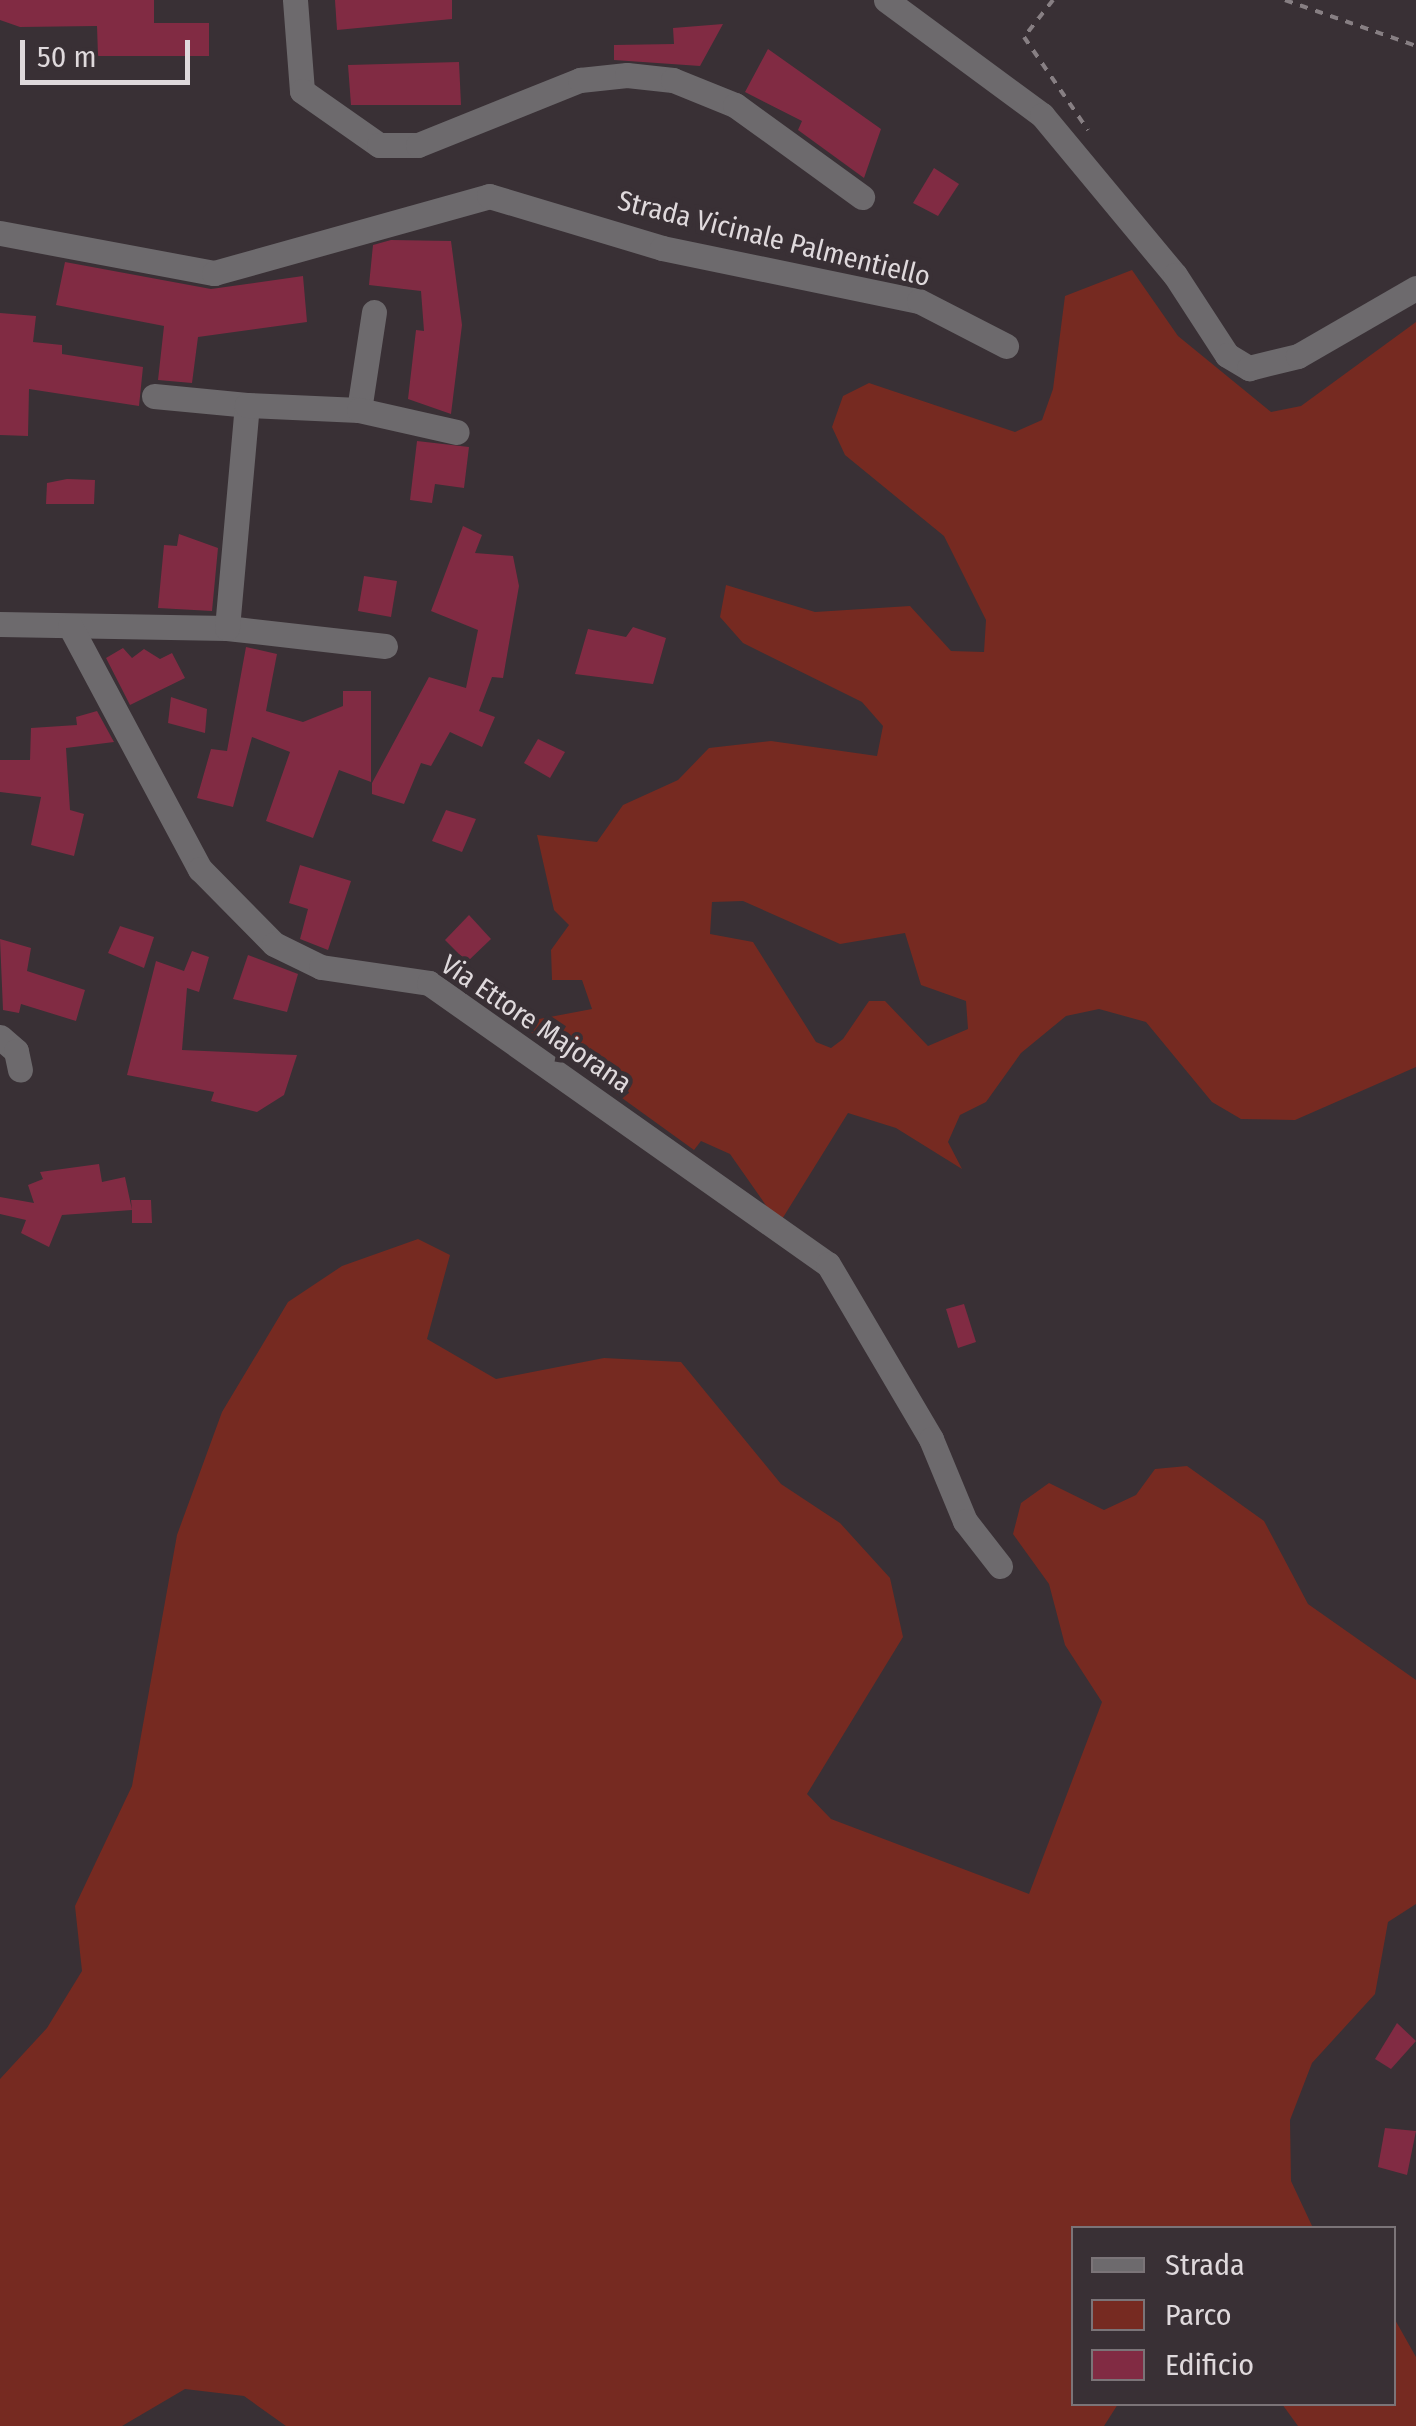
<!DOCTYPE html>
<html>
<head>
<meta charset="utf-8">
<style>
	body { margin:0 }
	#map { position:relative; width:1416px; height:2426px; overflow:hidden; background:#393035; font-family:"Fira Sans Condensed",sans-serif }
	div>[style] { position:absolute }
	[style*='--x'] { left:calc(var(--x)*1px); top:calc(var(--y)*1px); width:calc(var(--w)*1px); rotate:calc(var(--a)*1deg) }
	.green>* { inset:0; background:#762a21 }
	.building>* { inset:0; background:#812b43 }
	.path>* { height:4px; margin-top:-2px; transform-origin:0; background:repeating-linear-gradient(90deg,#877f83 0 8px,transparent 0 16px) }
	.minor>* { height:25px; margin:-12.5px; padding:0 12.5px; transform-origin:12.5px; border-radius:12.5px; background:#6d6a6d }
	span { translate:-50% -50%; white-space:nowrap; text-align:center; line-height:1.15; -webkit-text-stroke:9px #393035; paint-order:stroke }
	.street-label { font-size:28px; color:#dfd9dc }
	.legend { position:absolute; left:1071px; top:2226px; width:325px; height:180px; box-sizing:border-box; background:#393035; border:2px solid #7b7478; margin:0; padding:12px 18px; list-style:none; font-size:30px; color:#dfd9dc }
	.legend li { display:flex; align-items:center; gap:20px; height:50px }
	.legend b { width:50px; border:2px solid #7b7478 }
	.scale { position:absolute; left:20px; top:40px; width:170px; height:45px; box-sizing:border-box; border:5px solid #dfd9dc; border-top:0; padding-left:12px; font-size:30px; line-height:35px; white-space:nowrap; color:#dfd9dc; -webkit-text-stroke:8px #393035; paint-order:stroke }
</style>
</head>
<body>
<div id="map">
	<div class="green">
		<div style="clip-path:polygon(evenodd,1132px 270px,1178px 336px,1271px 412px,1301px 406px,1416px 322px,1416px 1067px,1295px 1120px,1241px 1119px,1212px 1102px,1146px 1022px,1099px 1009px,1066px 1016px,1021px 1053px,986px 1102px,960px 1115px,948px 1142px,962px 1169px,896px 1128px,848px 1113px,779px 1224px,730px 1154px,701px 1141px,694px 1150px,518px 1023px,592px 1009px,582px 980px,552px 980px,551px 950px,569px 925px,554px 910px,537px 835px,597px 842px,623px 805px,678px 780px,709px 748px,771px 741px,877px 756px,883px 726px,862px 702px,743px 643px,720px 617px,726px 585px,815px 612px,910px 606px,951px 651px,984px 652px,986px 620px,944px 536px,845px 455px,832px 427px,843px 396px,869px 383px,1015px 432px,1042px 420px,1053px 389px,1065px 296px,1132px 270px,743px 901px,840px 944px,905px 933px,921px 985px,966px 1001px,968px 1029px,928px 1046px,885px 1001px,869px 1001px,843px 1039px,831px 1048px,816px 1042px,753px 942px,710px 934px,712px 902px,743px 901px)"></div>
		<div style="clip-path:polygon(418px 1239px,450px 1255px,427px 1339px,496px 1379px,604px 1358px,681px 1362px,781px 1484px,840px 1523px,890px 1578px,903px 1637px,807px 1794px,831px 1819px,1029px 1894px,1102px 1702px,1065px 1645px,1049px 1584px,1013px 1534px,1021px 1503px,1049px 1483px,1104px 1510px,1136px 1495px,1155px 1469px,1187px 1466px,1264px 1521px,1308px 1604px,1416px 1680px,1416px 1904px,1388px 1922px,1375px 1994px,1312px 2063px,1290px 2120px,1291px 2181px,1313px 2228px,1074px 2228px,1074px 2404px,1118px 2404px,1104px 2426px,286px 2426px,244px 2396px,185px 2389px,122px 2426px,0 2426px,0 2079px,47px 2028px,82px 1971px,75px 1906px,132px 1786px,177px 1535px,222px 1412px,288px 1302px,342px 1266px)"></div>
		<div style="clip-path:polygon(1394px 2318px,1416px 2357px,1416px 2426px,1298px 2426px,1282px 2404px,1394px 2404px)"></div>
	</div>
	<div class="building">
		<div style="clip-path:polygon(0 0,154px 0,154px 23px,209px 23px,209px 56px,98px 56px,97px 26px,20px 27px,0 20px)"></div>
		<div style="clip-path:polygon(335px 0,452px 0,452px 19px,337px 30px)"></div>
		<div style="clip-path:polygon(723px 24px,700px 66px,614px 60px,614px 45px,674px 44px,673px 28px)"></div>
		<div style="clip-path:polygon(768px 49px,881px 129px,864px 178px,798px 130px,802px 121px,745px 92px)"></div>
		<div style="clip-path:polygon(459px 62px,461px 105px,351px 105px,348px 65px)"></div>
		<div style="clip-path:polygon(934px 168px,959px 184px,938px 216px,913px 203px)"></div>
		<div style="clip-path:polygon(391px 240px,451px 241px,462px 325px,451px 414px,408px 399px,416px 330px,424px 331px,421px 291px,369px 285px,373px 245px)"></div>
		<div style="clip-path:polygon(65px 262px,211px 289px,303px 276px,307px 322px,198px 337px,192px 383px,158px 380px,164px 326px,56px 305px)"></div>
		<div style="clip-path:polygon(0 313px,36px 316px,33px 342px,62px 345px,62px 354px,143px 367px,139px 406px,29px 389px,28px 436px,0 435px)"></div>
		<div style="clip-path:polygon(417px 441px,469px 447px,464px 488px,435px 484px,432px 503px,410px 500px)"></div>
		<div style="clip-path:polygon(67px 479px,95px 480px,94px 504px,46px 504px,47px 483px)"></div>
		<div style="clip-path:polygon(463px 526px,482px 535px,475px 553px,513px 556px,519px 586px,503px 678px,492px 677px,479px 711px,495px 717px,482px 747px,450px 732px,431px 766px,421px 763px,404px 804px,372px 794px,372px 783px,429px 677px,466px 688px,478px 630px,431px 611px)"></div>
		<div style="clip-path:polygon(179px 534px,218px 548px,212px 611px,158px 608px,164px 545px,177px 546px)"></div>
		<div style="clip-path:polygon(364px 576px,397px 581px,391px 617px,358px 611px)"></div>
		<div style="clip-path:polygon(633px 627px,666px 638px,653px 684px,575px 674px,588px 629px,626px 637px)"></div>
		<div style="clip-path:polygon(246px 647px,277px 654px,266px 711px,303px 722px,343px 706px,343px 691px,371px 691px,371px 782px,339px 770px,313px 838px,266px 821px,290px 752px,252px 737px,233px 807px,197px 798px,211px 749px,227px 751px)"></div>
		<div style="clip-path:polygon(123px 648px,132px 658px,144px 649px,160px 659px,172px 653px,185px 678px,130px 705px,106px 658px)"></div>
		<div style="clip-path:polygon(171px 697px,207px 709px,205px 733px,168px 723px)"></div>
		<div style="clip-path:polygon(97px 711px,114px 742px,66px 748px,70px 810px,84px 814px,74px 856px,31px 845px,41px 797px,0 792px,0 760px,30px 760px,31px 728px,77px 725px,76px 717px)"></div>
		<div style="clip-path:polygon(538px 739px,565px 752px,550px 778px,524px 763px)"></div>
		<div style="clip-path:polygon(446px 810px,476px 819px,462px 852px,432px 841px)"></div>
		<div style="clip-path:polygon(300px 865px,351px 881px,328px 950px,300px 939px,308px 909px,289px 903px)"></div>
		<div style="clip-path:polygon(469px 915px,491px 939px,467px 962px,445px 940px)"></div>
		<div style="clip-path:polygon(120px 926px,154px 937px,144px 968px,108px 953px)"></div>
		<div style="clip-path:polygon(0 939px,31px 948px,27px 971px,85px 990px,76px 1021px,21px 1004px,19px 1013px,3px 1010px)"></div>
		<div style="clip-path:polygon(192px 951px,209px 957px,199px 992px,187px 988px,182px 1050px,297px 1055px,284px 1095px,257px 1112px,211px 1101px,214px 1092px,127px 1075px,156px 961px,184px 971px)"></div>
		<div style="clip-path:polygon(248px 955px,298px 974px,287px 1012px,233px 999px)"></div>
		<div style="clip-path:polygon(99px 1164px,102px 1182px,125px 1177px,132px 1210px,131px 1200px,151px 1200px,152px 1223px,132px 1223px,132px 1210px,62px 1215px,49px 1247px,21px 1233px,26px 1220px,0 1214px,0 1197px,34px 1203px,28px 1185px,43px 1179px,40px 1172px)"></div>
		<div style="clip-path:polygon(964px 1304px,976px 1342px,958px 1348px,946px 1309px)"></div>
		<div style="clip-path:polygon(1397px 2023px,1416px 2041px,1391px 2069px,1375px 2059px)"></div>
		<div style="clip-path:polygon(1385px 2128px,1416px 2131px,1407px 2175px,1378px 2167px)"></div>
	</div>
	<div class="path">
		<div style="--x:1053;--y:0;--w:47;--a:128.1"></div>
		<div style="--x:1024;--y:37;--w:113;--a:55.5"></div>
		<div style="--x:1285;--y:0;--w:139;--a:19.3"></div>
	</div>
	<div class="minor">
		<div style="--x:295;--y:0;--w:91;--a:85.6"></div>
		<div style="--x:302;--y:91;--w:94;--a:35"></div>
		<div style="--x:379;--y:145;--w:39;--a:0"></div>
		<div style="--x:418;--y:145;--w:175;--a:-21.9"></div>
		<div style="--x:580;--y:80;--w:47;--a:-6.1"></div>
		<div style="--x:627;--y:75;--w:46;--a:6.2"></div>
		<div style="--x:673;--y:80;--w:67;--a:22"></div>
		<div style="--x:735;--y:105;--w:157;--a:35.9"></div>
		<div style="--x:886;--y:0;--w:194;--a:36.4"></div>
		<div style="--x:1042;--y:115;--w:208;--a:50.3"></div>
		<div style="--x:1175;--y:275;--w:95;--a:57"></div>
		<div style="--x:1227;--y:355;--w:26;--a:31"></div>
		<div style="--x:1249;--y:368;--w:50;--a:-13.8"></div>
		<div style="--x:1298;--y:356;--w:136;--a:-30"></div>
		<div style="--x:0;--y:233;--w:218;--a:10.6"></div>
		<div style="--x:214;--y:273;--w:286;--a:-15.6"></div>
		<div style="--x:489;--y:196;--w:181;--a:16.7"></div>
		<div style="--x:662;--y:248;--w:262;--a:11.7"></div>
		<div style="--x:919;--y:301;--w:98;--a:27.3"></div>
		<div style="--x:154;--y:396;--w:93;--a:5.5"></div>
		<div style="--x:359;--y:410;--w:99;--a:-81.3"></div>
		<div style="--x:0;--y:624;--w:227;--a:1"></div>
		<div style="--x:227;--y:628;--w:159;--a:6.5"></div>
		<div style="--x:70;--y:626;--w:276;--a:61.9"></div>
		<div style="--x:200;--y:869;--w:105;--a:45.4"></div>
		<div style="--x:274;--y:944;--w:52;--a:26.1"></div>
		<div style="--x:321;--y:967;--w:109;--a:8.4"></div>
		<div style="--x:429;--y:983;--w:488;--a:35.2"></div>
		<div style="--x:828;--y:1264;--w:203;--a:59.5"></div>
		<div style="--x:931;--y:1439;--w:89;--a:67.5"></div>
		<div style="--x:965;--y:1521;--w:57;--a:52.1"></div>
		<div style="--x:227;--y:628;--w:224;--a:-84.9"></div>
		<div style="--x:247;--y:405;--w:112;--a:2.6"></div>
		<div style="--x:359;--y:410;--w:100;--a:12.7"></div>
		<div style="--x:0;--y:1037;--w:21;--a:41"></div>
		<div style="--x:16;--y:1051;--w:19;--a:78"></div>
	</div>
	<div class="street-label">
		<span style="left:774px;top:239px;rotate:14deg">Strada Vicinale Palmentiello</span>
		<span style="left:536px;top:1024px;rotate:34deg">Via Ettore Majorana</span>
	</div>
	<ul class="legend">
	<li><b style="height:12px;background:#6d6a6d"></b>Strada</li>
	<li><b style="height:28px;background:#762a21"></b>Parco</li>
	<li><b style="height:28px;background:#812b43"></b>Edificio</li>
	</ul>
	<div class="scale">50 m</div>
</div>
</body>
</html>
